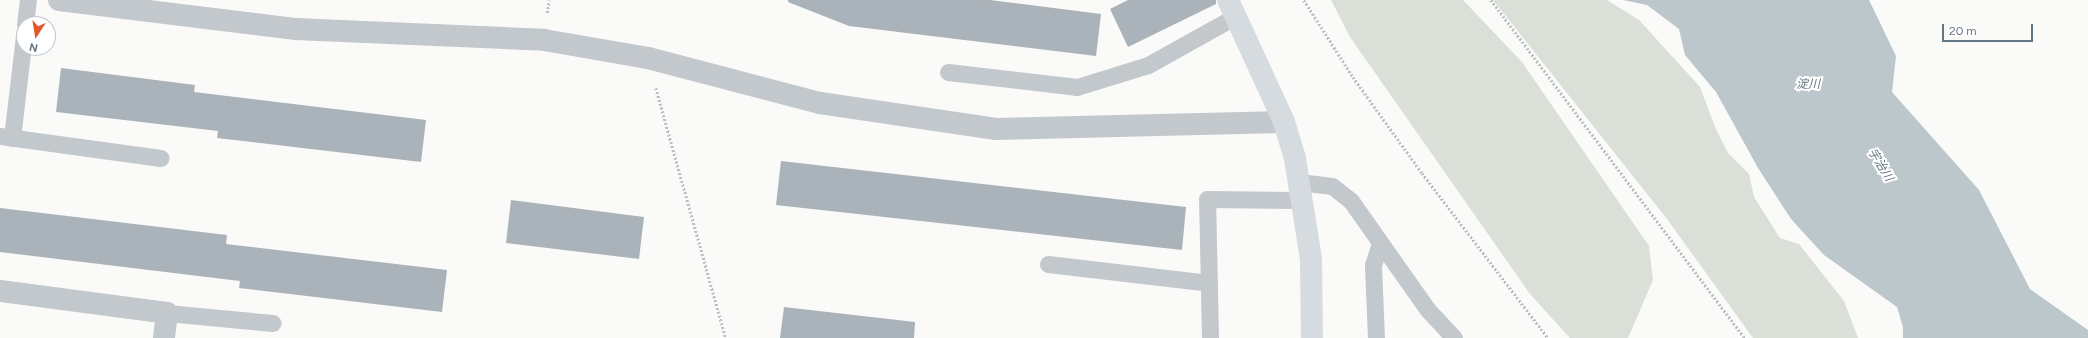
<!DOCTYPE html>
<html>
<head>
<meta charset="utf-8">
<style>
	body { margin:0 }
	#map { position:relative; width:2088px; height:338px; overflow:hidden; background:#fafaf8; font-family:Figtree,"Noto Sans JP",sans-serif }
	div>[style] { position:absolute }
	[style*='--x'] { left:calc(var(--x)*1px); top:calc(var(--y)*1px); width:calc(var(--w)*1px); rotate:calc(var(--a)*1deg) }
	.green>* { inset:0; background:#dadfd7 }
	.water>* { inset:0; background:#bbc7cb }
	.building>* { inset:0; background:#aab3b9 }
	.path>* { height:2.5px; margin-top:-1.25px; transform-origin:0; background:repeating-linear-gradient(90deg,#bbbfc2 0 2px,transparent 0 4px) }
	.lane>* { height:17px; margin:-8.5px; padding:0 8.5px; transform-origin:8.5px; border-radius:8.5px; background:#c3c8cc }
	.street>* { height:22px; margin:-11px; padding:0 11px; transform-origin:11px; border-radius:11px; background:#c3c8cc }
	.secondary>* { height:22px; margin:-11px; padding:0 11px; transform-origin:11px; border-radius:11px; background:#d6dbdf }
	span { translate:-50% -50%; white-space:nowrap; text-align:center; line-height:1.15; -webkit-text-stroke:4px #fff; paint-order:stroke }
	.water-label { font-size:12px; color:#60757c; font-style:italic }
	.north { position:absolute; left:16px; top:16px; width:40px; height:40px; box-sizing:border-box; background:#fff; border:1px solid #c1c8cd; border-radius:50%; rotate:192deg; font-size:11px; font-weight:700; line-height:16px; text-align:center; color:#657683 }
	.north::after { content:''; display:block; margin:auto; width:14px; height:18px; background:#e4572e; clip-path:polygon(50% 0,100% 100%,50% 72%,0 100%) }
	.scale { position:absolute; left:1942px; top:24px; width:91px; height:18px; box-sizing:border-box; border:2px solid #657683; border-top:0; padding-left:5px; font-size:12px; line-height:14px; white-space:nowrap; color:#657683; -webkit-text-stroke:3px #fff; paint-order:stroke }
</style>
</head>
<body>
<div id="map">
	<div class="green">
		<div style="clip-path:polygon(1331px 0,1463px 0,1522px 62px,1649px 246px,1653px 280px,1628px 338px,1570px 338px,1530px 294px,1350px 37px)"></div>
		<div style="clip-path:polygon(1493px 0,1607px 0,1639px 20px,1700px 87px,1715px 127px,1728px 153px,1749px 174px,1754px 197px,1780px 238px,1799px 244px,1844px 301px,1858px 338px,1753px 338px,1667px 219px)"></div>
	</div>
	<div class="water">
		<div style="clip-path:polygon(1623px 0,1869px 0,1896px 56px,1892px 92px,1979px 190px,2030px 289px,2088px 330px,2088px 338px,1903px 338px,1903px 327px,1897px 307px,1824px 255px,1791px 219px,1758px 168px,1716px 92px,1685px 55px,1679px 29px,1647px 5px)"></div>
	</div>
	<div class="building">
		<div style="clip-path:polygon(788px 0,990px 0,1101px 14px,1096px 56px,849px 26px,788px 2px)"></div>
		<div style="clip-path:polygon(1128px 0,1216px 0,1216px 4px,1128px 47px,1110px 9px)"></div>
		<div style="clip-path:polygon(61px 68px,195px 85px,194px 92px,426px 120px,421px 162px,217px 138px,218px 131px,56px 112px)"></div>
		<div style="clip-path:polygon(781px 161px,1186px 207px,1182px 250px,776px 205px)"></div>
		<div style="clip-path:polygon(511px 200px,644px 217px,639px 259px,506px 243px)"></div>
		<div style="clip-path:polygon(0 208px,227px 235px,226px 244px,447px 270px,442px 312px,239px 288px,240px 281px,0 252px)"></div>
		<div style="clip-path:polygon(784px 307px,915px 322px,914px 338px,780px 338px)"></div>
	</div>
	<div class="path">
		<div style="--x:1304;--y:0;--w:91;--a:57.5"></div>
		<div style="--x:1353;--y:77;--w:118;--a:54.3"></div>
		<div style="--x:1422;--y:173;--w:208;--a:52.6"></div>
		<div style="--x:1491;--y:0;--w:423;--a:53.1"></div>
		<div style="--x:547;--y:13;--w:13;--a:-81"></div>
		<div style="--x:656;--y:88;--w:260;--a:74.4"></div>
	</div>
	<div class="lane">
		<div style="--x:25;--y:24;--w:24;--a:-83"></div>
		<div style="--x:948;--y:72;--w:130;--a:6.6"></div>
		<div style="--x:1077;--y:87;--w:74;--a:-17.2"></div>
		<div style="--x:1148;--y:65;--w:101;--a:-29.1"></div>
		<div style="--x:0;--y:136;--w:162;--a:7.8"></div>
		<div style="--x:12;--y:138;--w:103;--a:-83.3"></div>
		<div style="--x:1299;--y:182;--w:33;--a:7"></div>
		<div style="--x:1332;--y:186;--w:24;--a:38"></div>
		<div style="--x:1351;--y:201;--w:133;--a:54.8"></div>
		<div style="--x:1428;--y:310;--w:38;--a:47"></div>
		<div style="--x:1048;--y:264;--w:162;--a:6.7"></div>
		<div style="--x:167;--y:313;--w:106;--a:5.4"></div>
		<div style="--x:1210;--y:338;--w:139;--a:-91.2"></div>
		<div style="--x:1207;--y:199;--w:96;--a:0.6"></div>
		<div style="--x:1376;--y:338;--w:73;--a:-92.4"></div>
		<div style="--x:1373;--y:265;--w:23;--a:-72"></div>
	</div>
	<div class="street">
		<div style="--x:59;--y:0;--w:239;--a:7"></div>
		<div style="--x:296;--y:29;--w:248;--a:2.5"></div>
		<div style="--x:544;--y:40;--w:106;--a:9.8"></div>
		<div style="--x:648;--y:58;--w:178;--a:14.7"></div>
		<div style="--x:820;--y:103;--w:178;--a:8.4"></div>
		<div style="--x:996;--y:129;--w:288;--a:-1.4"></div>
		<div style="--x:0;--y:291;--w:168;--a:7.5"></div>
		<div style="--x:167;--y:313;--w:25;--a:97"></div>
	</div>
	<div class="secondary">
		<div style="--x:1228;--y:0;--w:134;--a:65.3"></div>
		<div style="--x:1284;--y:122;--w:39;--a:73"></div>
		<div style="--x:1295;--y:159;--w:101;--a:80.9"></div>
		<div style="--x:1311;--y:259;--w:79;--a:89.3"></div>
	</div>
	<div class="water-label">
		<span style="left:1808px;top:85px">淀川</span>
		<span style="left:1880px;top:165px;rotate:59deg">宇治川</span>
	</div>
	<div class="north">N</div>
	<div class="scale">20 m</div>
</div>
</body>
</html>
